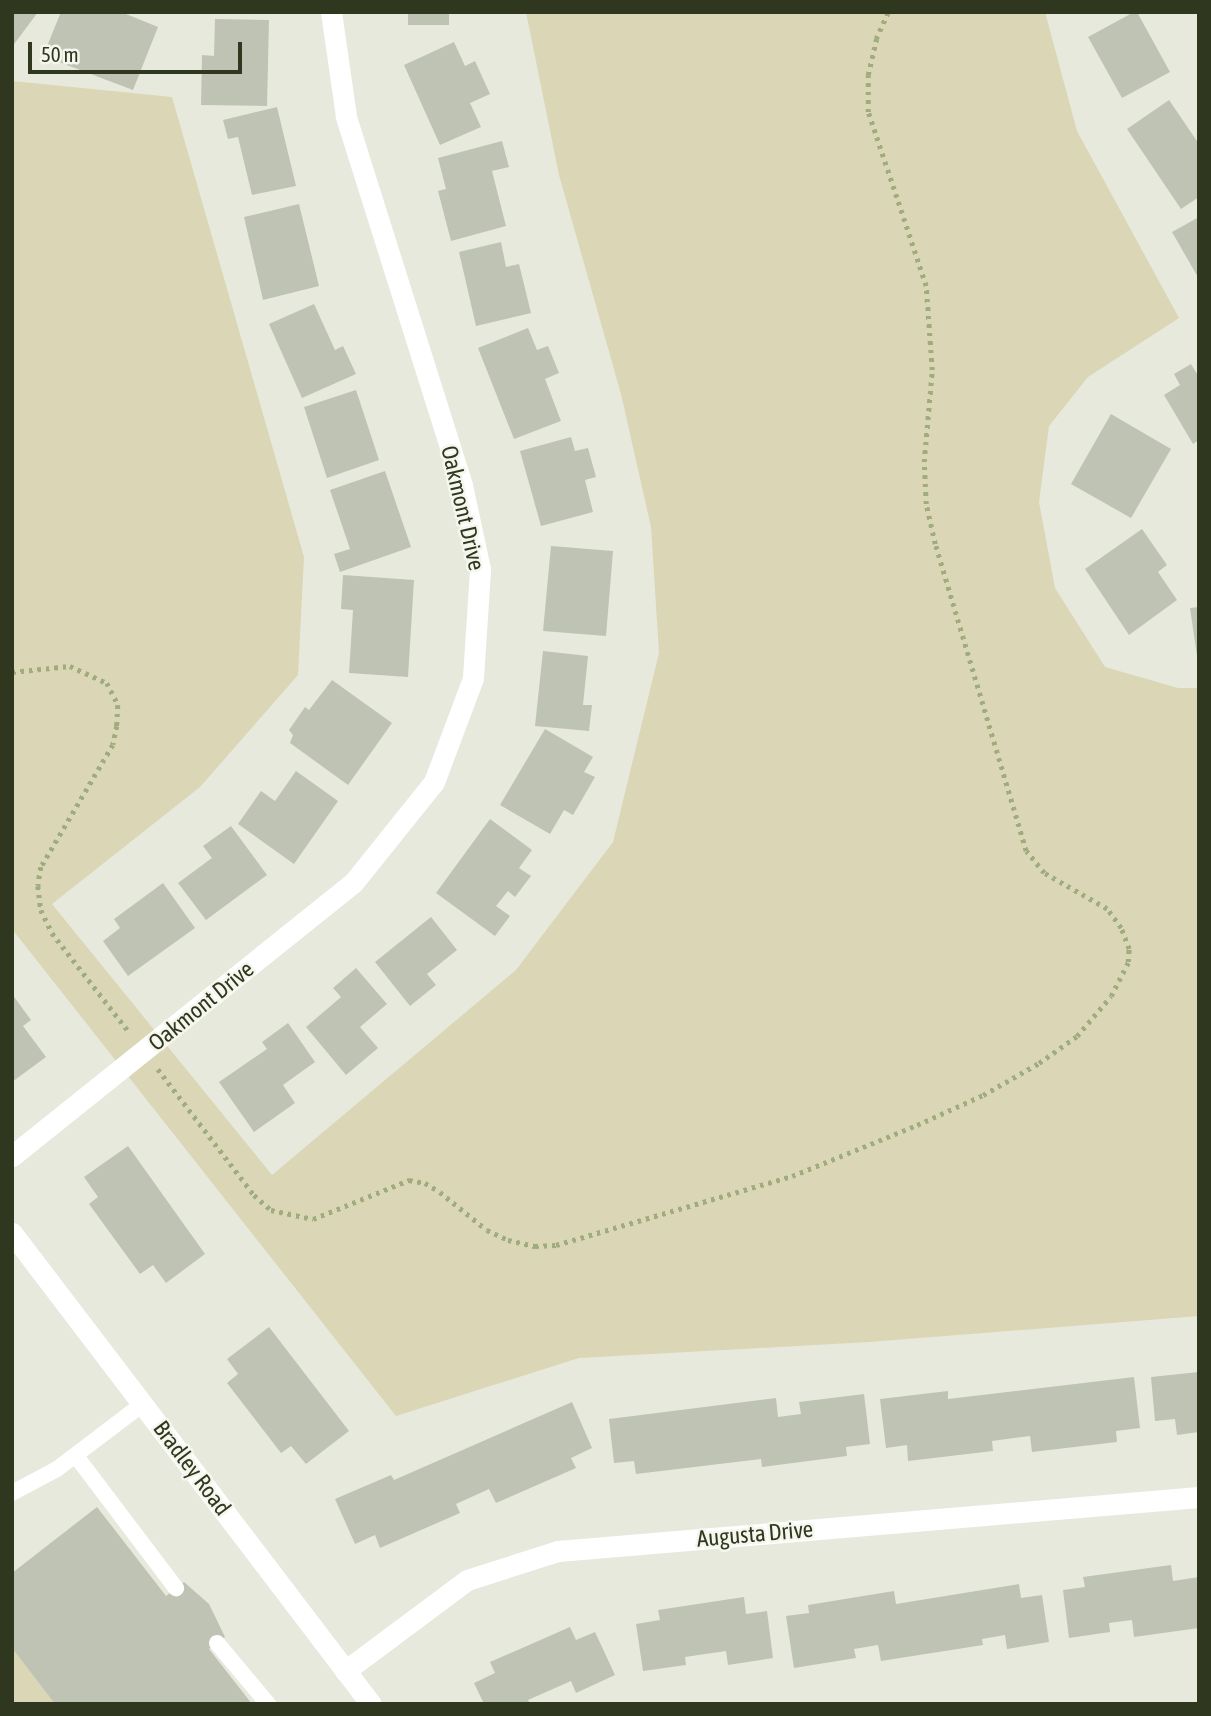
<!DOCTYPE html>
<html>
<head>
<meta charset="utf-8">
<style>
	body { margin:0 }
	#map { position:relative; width:1211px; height:1716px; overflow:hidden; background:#e7e9dd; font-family:"Asap Condensed",sans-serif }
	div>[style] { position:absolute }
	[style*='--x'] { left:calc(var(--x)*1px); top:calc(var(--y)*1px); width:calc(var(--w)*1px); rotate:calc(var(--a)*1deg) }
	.green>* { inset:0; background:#dad6b6 }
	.building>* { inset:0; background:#bfc3b3 }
	.path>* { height:4.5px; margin-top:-2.25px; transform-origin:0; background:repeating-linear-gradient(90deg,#9eac7e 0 3.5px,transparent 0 8.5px) }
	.service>* { height:16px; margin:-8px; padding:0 8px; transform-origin:8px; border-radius:8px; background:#fff }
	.minor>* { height:21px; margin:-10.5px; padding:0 10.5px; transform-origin:10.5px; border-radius:10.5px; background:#fff }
	.tertiary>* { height:21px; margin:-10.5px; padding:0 10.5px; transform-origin:10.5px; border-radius:10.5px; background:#fff }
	span { translate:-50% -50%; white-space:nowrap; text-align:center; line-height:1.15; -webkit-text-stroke:5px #f5f6ed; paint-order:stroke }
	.street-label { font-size:23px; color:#2f381f }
	.frame { position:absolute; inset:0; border:14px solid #2f381f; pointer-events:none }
	.scale { position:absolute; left:28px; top:42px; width:214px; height:32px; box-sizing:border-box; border:4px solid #2f381f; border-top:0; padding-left:9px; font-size:21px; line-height:24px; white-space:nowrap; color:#2f381f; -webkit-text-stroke:5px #f5f6ed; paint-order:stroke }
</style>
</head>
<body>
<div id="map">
	<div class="green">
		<div style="clip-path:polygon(526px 12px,1045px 12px,1077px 131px,1179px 318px,1088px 377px,1049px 426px,1039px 502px,1055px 588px,1105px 667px,1178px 688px,1199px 688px,1199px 1316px,869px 1342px,579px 1358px,396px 1416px,12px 929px,12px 81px,172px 97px,304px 557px,298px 675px,200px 787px,52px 904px,272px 1175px,516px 970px,613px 842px,659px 653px,651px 527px,621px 394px,559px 175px)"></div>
		<div style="clip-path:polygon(12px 1648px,55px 1704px,12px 1704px)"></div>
	</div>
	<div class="building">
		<div style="clip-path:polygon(12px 12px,38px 12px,12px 47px)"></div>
		<div style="clip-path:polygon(61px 12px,121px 12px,158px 27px,133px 90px,43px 56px)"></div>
		<div style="clip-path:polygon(408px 12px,449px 12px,449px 25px,408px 25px)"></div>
		<div style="clip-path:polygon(1134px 12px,1137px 12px,1170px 72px,1122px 98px,1088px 37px)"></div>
		<div style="clip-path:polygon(215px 19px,269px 20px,267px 106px,201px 105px,202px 55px,214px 56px)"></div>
		<div style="clip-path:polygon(454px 42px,465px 66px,475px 61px,490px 94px,470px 103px,481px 127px,440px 145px,404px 65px)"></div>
		<div style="clip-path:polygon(1169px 100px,1199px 144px,1199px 197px,1181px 209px,1127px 129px)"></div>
		<div style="clip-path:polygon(277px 107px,296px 186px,252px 195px,238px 137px,228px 139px,223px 120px)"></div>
		<div style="clip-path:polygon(502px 141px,509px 167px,492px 171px,506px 226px,451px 241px,438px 191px,446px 189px,438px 158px)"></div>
		<div style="clip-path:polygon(299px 204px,319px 286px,263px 300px,244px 217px)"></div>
		<div style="clip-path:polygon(1199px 217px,1199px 279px,1172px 232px)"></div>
		<div style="clip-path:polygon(501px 242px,506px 267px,519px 264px,531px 313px,476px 326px,459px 252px)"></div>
		<div style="clip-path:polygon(314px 304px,335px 350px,343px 346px,356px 374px,302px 398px,269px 324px)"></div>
		<div style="clip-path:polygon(528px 328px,537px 350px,548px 346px,559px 373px,545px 379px,561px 421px,514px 439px,478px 348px)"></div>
		<div style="clip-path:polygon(1191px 364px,1199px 377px,1199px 440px,1193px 444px,1164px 395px,1180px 385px,1174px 374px)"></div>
		<div style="clip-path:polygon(356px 390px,379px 460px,327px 478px,304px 407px)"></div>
		<div style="clip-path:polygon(1111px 414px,1171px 449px,1131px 518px,1071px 484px)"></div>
		<div style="clip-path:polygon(571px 437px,575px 451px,588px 448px,596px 477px,585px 480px,593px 512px,541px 526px,520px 451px)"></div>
		<div style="clip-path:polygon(385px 471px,411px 547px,340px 572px,334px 554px,350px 549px,330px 490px)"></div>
		<div style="clip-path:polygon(1142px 529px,1167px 565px,1158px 572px,1177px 600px,1129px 635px,1085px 569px)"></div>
		<div style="clip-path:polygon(551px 546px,613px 551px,606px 636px,543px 631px)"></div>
		<div style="clip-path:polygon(343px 575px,414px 580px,408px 677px,349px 673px,353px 610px,341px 609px)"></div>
		<div style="clip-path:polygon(1199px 607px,1199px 655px,1197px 656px,1190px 608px)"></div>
		<div style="clip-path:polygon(543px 651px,588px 656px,583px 705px,592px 705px,589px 731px,535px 726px)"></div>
		<div style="clip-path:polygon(332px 680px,392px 723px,348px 785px,290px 743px,293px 735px,289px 730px,305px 707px,309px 710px)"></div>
		<div style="clip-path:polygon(545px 729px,593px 757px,584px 772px,595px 777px,573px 815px,564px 810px,550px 834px,500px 805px)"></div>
		<div style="clip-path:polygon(296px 771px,338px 801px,294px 864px,238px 824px,261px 791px,275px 801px)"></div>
		<div style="clip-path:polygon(490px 819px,532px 850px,519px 868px,531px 876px,515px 897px,508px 891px,496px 906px,510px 916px,495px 936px,436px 893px)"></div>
		<div style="clip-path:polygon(231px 826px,267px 875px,206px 920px,178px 883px,212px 858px,203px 846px)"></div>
		<div style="clip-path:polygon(163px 883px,195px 928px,128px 976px,103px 941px,120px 928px,114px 919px)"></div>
		<div style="clip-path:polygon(431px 917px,457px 950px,427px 974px,436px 985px,410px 1006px,375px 962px)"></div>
		<div style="clip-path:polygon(356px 968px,387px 1004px,360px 1027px,378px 1048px,346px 1075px,306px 1027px,341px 997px,333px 988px)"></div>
		<div style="clip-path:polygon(12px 994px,31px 1020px,23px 1026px,46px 1057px,12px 1082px)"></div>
		<div style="clip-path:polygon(288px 1023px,315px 1062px,283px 1085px,295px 1103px,254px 1132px,219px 1082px,267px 1049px,262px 1042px)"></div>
		<div style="clip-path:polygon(128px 1146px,205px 1254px,166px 1283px,153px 1265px,140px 1274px,89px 1204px,98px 1197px,84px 1177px)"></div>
		<div style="clip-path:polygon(269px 1327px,349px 1431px,306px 1464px,291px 1446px,281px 1453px,227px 1383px,238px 1374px,227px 1359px)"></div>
		<div style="clip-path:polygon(1199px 1372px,1199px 1432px,1177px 1435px,1175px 1419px,1155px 1421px,1151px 1377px)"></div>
		<div style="clip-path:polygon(1134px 1377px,1140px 1428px,1116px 1431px,1117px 1442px,1032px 1452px,1030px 1436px,992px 1441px,993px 1451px,908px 1461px,907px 1445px,886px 1448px,880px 1399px,948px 1391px,948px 1399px)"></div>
		<div style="clip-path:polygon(864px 1394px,870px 1444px,846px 1447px,847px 1456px,762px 1467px,761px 1459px,636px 1474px,634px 1461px,614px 1463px,609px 1419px,776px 1398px,778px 1417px,801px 1414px,799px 1402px)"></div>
		<div style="clip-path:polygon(572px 1402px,592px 1448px,571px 1458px,576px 1468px,496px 1503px,489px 1489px,456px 1504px,460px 1513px,380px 1548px,375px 1535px,355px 1544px,335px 1499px,391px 1475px,394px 1480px)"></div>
		<div style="clip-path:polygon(97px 1507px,166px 1596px,184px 1582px,209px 1604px,225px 1637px,209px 1649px,252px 1704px,55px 1704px,12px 1648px,12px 1573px)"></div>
		<div style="clip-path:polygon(1171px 1565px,1173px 1581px,1199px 1577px,1199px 1628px,1134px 1637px,1132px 1620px,1109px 1623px,1110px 1632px,1069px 1638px,1063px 1590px,1085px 1587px,1083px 1577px)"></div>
		<div style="clip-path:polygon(1019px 1584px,1021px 1598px,1042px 1595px,1049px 1642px,1007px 1649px,1005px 1635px,982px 1639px,983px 1645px,881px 1661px,878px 1645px,854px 1649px,856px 1658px,794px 1668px,786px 1616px,809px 1613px,808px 1605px,894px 1591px,896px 1604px)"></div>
		<div style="clip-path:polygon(744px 1597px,746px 1614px,767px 1611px,773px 1658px,728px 1665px,726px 1651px,685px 1657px,686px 1665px,643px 1671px,636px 1624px,660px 1620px,658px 1610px)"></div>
		<div style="clip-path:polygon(570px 1627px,576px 1640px,595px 1632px,615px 1675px,576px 1693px,571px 1681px,528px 1700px,530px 1704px,484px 1704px,474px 1683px,495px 1673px,490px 1662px)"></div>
	</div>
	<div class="path">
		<div style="--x:12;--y:672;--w:58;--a:-5.9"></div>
		<div style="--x:70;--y:666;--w:41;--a:24.7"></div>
		<div style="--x:107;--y:683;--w:25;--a:63"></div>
		<div style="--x:118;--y:705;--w:21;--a:93"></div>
		<div style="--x:117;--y:726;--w:19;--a:102"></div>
		<div style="--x:113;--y:745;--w:142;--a:120.5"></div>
		<div style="--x:41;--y:867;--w:19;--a:99"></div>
		<div style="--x:38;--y:886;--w:24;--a:83"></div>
		<div style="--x:41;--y:910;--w:25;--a:64"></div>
		<div style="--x:52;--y:933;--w:125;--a:52.1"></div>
		<div style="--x:158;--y:1069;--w:158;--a:52.7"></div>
		<div style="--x:254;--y:1195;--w:23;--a:41"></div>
		<div style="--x:271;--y:1210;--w:43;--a:12.1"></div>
		<div style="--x:313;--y:1219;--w:104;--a:-22.1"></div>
		<div style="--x:409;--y:1180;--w:16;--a:11"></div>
		<div style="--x:425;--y:1183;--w:17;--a:31"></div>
		<div style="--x:440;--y:1192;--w:60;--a:39"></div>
		<div style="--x:487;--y:1230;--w:23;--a:25"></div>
		<div style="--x:508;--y:1240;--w:28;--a:13"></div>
		<div style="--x:535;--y:1246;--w:21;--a:-3"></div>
		<div style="--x:556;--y:1245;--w:246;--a:-16.3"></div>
		<div style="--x:792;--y:1176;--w:135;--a:-22.2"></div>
		<div style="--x:917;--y:1125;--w:72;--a:-24.4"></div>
		<div style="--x:983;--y:1095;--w:64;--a:-29.7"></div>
		<div style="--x:1039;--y:1063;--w:47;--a:-35.4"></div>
		<div style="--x:1077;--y:1036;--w:52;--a:-49.6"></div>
		<div style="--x:1111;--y:996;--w:38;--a:-63"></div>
		<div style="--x:1128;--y:962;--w:13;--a:-86"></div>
		<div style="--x:1129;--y:949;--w:22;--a:-111"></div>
		<div style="--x:1121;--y:928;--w:24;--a:-126"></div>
		<div style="--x:1107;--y:909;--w:73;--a:-150.3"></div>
		<div style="--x:1044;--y:873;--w:28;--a:-129"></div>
		<div style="--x:1026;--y:851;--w:320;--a:-106.5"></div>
		<div style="--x:935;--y:544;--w:41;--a:-102.7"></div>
		<div style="--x:926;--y:504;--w:42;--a:-92.7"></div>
		<div style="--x:924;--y:462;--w:92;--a:-85"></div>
		<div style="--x:932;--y:370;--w:84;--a:-94.1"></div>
		<div style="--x:926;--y:286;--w:183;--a:-108.4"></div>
		<div style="--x:868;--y:112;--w:37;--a:-90"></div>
		<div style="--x:868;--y:75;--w:37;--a:-77"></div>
		<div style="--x:876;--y:39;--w:30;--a:-66"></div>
	</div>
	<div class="service">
		<div style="--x:76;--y:1456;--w:166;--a:52.9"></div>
		<div style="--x:12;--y:1493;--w:51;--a:-28.1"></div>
		<div style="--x:57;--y:1469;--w:109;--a:-37.2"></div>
		<div style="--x:217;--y:1643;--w:80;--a:50.1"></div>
	</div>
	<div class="minor">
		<div style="--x:12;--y:1156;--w:437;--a:-38.7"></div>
		<div style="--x:353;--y:883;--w:129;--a:-51.3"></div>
		<div style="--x:434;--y:782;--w:111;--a:-69.4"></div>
		<div style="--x:473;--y:678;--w:109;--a:-86.3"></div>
		<div style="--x:480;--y:569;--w:86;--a:-102.1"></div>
		<div style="--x:462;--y:485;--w:387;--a:-107.5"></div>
		<div style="--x:346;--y:116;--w:105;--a:-98.2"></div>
		<div style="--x:345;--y:1671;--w:152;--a:-36.7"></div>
		<div style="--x:467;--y:1580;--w:96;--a:-17.7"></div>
		<div style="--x:558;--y:1551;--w:643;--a:-4.82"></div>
	</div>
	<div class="tertiary">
		<div style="--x:12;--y:1233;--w:592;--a:52.69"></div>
	</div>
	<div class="street-label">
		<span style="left:463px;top:508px;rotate:77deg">Oakmont Drive</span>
		<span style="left:201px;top:1006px;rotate:-39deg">Oakmont Drive</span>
		<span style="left:192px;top:1468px;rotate:53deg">Bradley Road</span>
		<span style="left:755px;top:1534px;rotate:-5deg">Augusta Drive</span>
	</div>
	<div class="frame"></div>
	<div class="scale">50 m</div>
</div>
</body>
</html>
